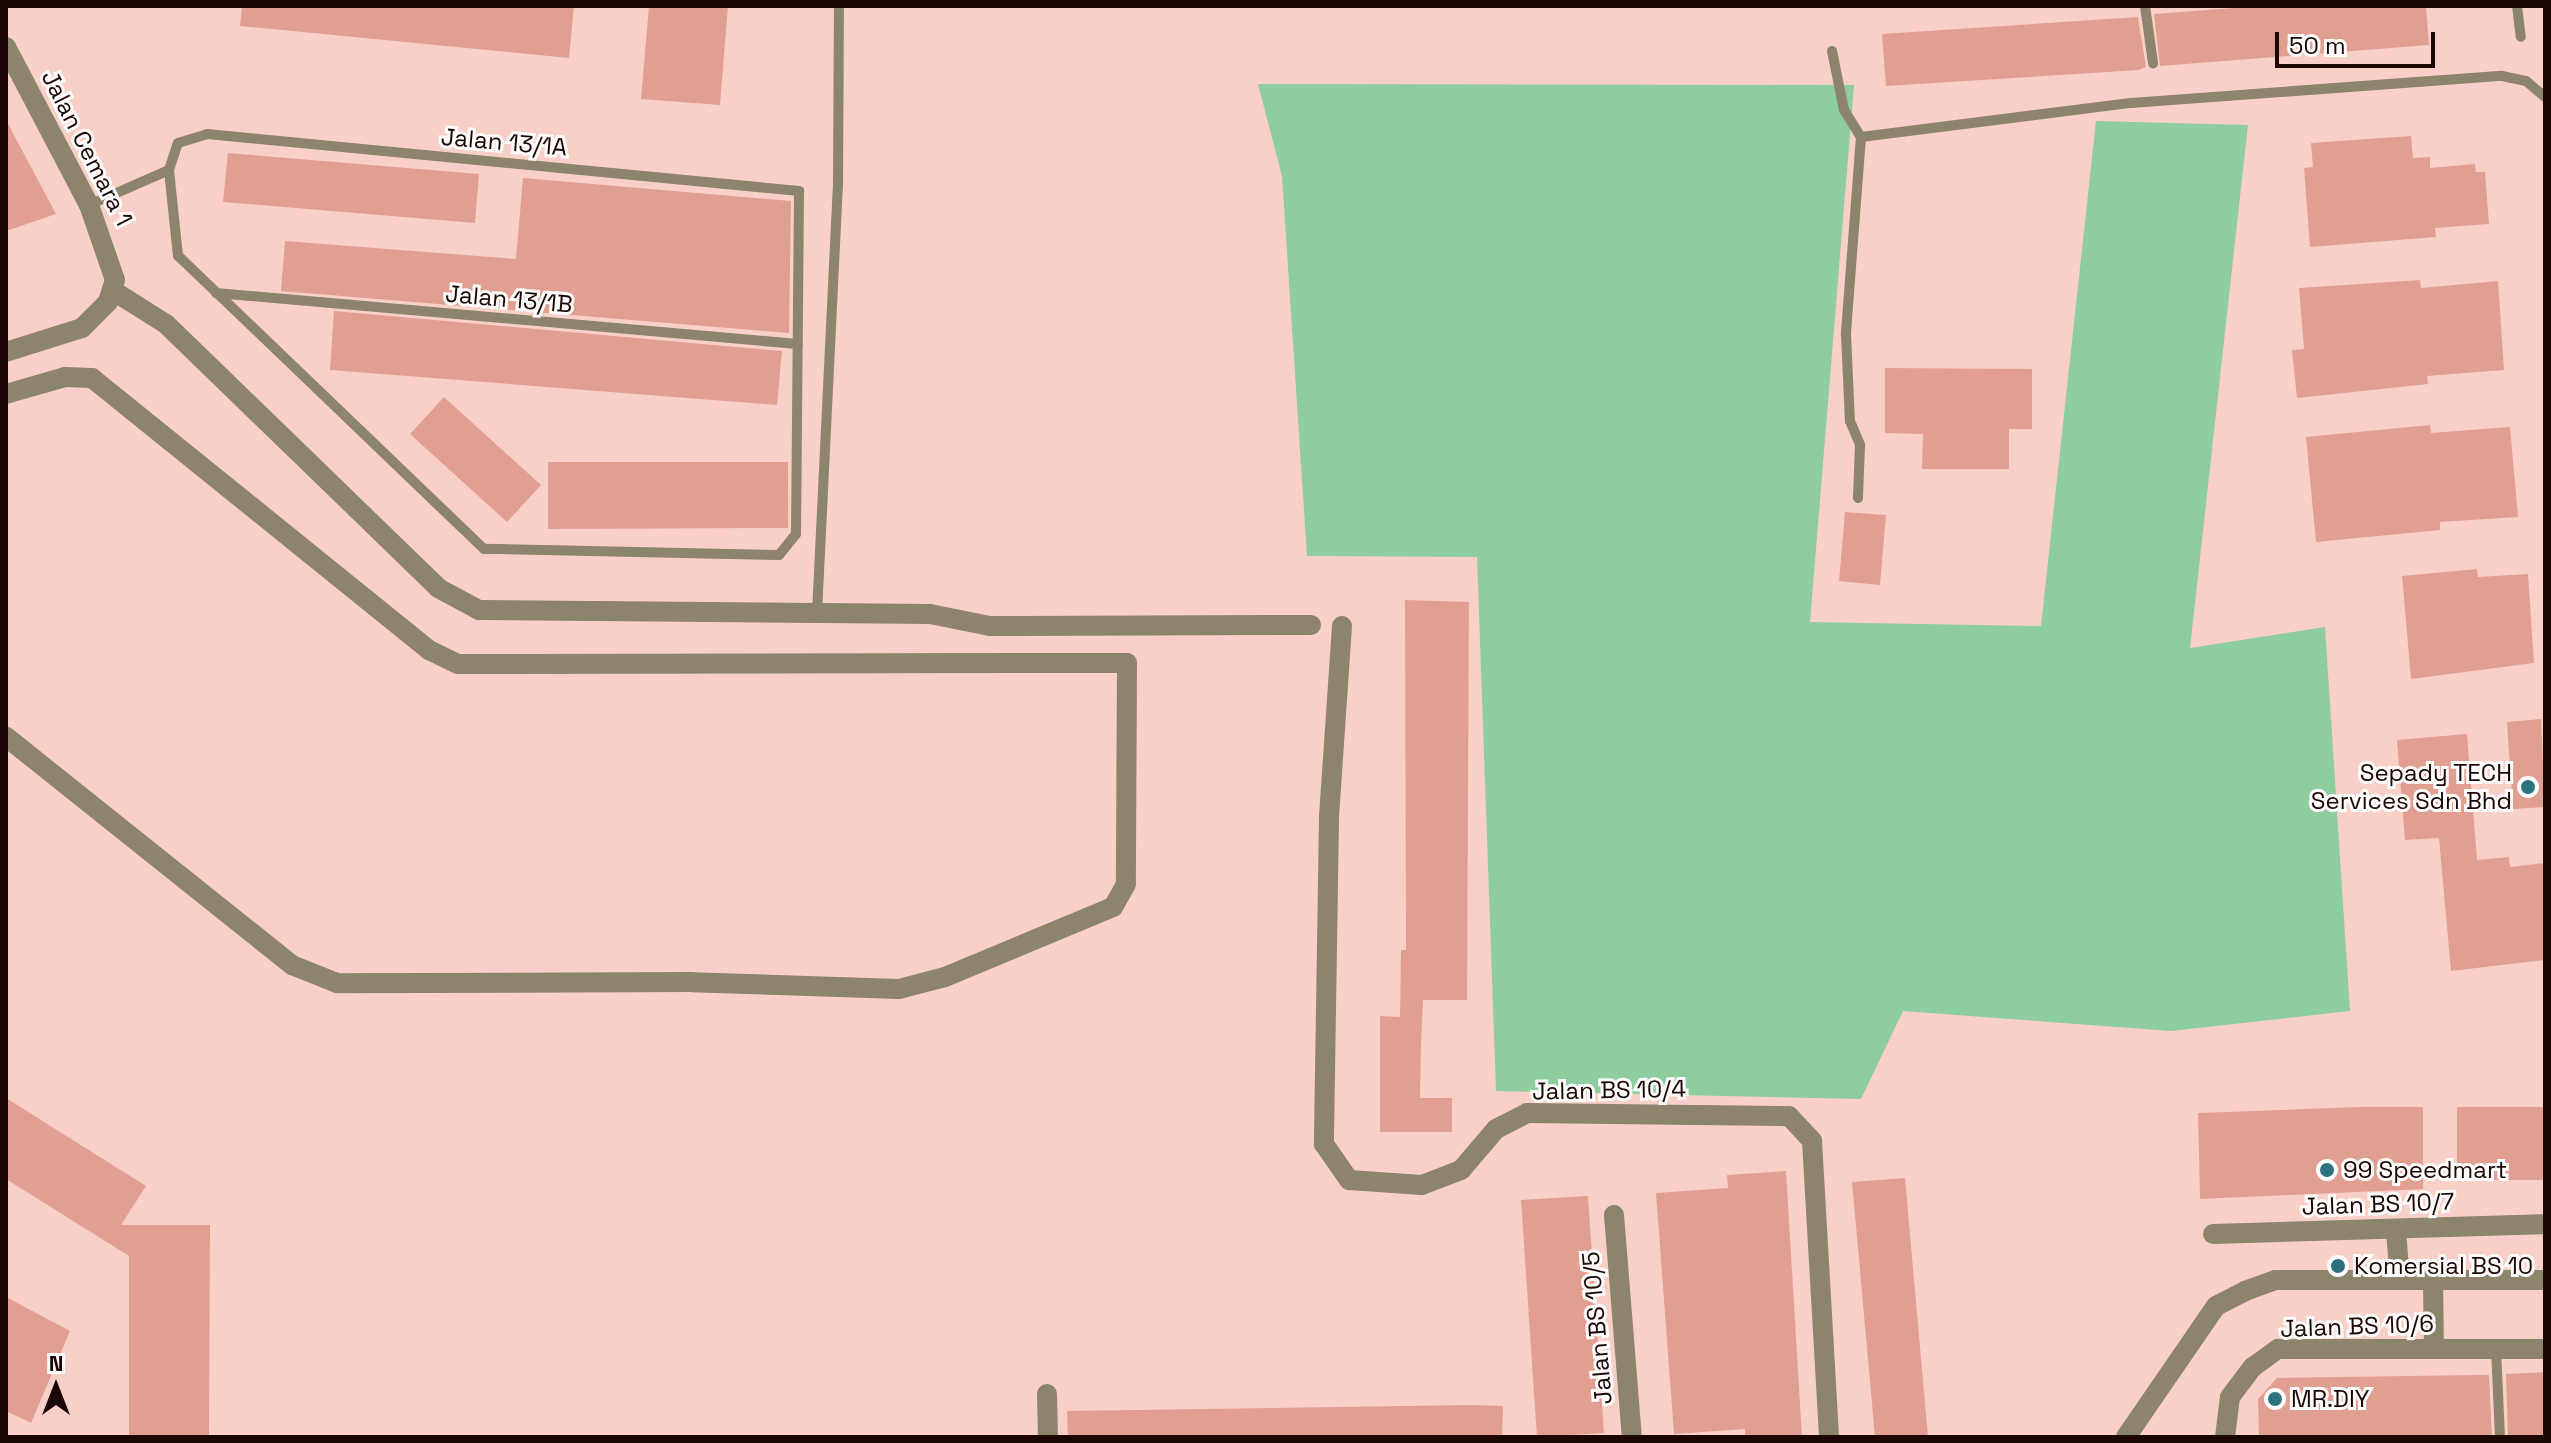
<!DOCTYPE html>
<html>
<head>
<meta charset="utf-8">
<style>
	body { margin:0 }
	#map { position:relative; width:2551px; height:1443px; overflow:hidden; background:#f9d0c7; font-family:"Space Grotesk",sans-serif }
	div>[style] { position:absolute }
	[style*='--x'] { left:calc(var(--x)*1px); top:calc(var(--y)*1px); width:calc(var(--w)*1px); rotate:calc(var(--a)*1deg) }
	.green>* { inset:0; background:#8ecd9e }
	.building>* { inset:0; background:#e19f92 }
	.service>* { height:10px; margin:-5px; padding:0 5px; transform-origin:5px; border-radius:5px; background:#8c846b }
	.minor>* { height:20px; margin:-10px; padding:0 10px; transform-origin:10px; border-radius:10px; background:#8c846b }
	.tertiary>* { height:20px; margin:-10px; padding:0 10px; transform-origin:10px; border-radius:10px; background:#8c846b }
	.dots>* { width:22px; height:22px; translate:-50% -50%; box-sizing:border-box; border:4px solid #fbfcfb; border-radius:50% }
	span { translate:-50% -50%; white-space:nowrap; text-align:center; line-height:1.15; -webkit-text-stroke:6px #fbfcfb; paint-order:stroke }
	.street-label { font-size:24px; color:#1c0604 }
	.poi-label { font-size:24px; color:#1c0604 }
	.right { translate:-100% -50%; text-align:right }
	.left { translate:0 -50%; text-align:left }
	.frame { position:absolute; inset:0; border:8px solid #1c0604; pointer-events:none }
	.north { position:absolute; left:16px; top:1347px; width:80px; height:80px; -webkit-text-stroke:6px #fbfcfb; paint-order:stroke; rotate:0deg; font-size:22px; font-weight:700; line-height:32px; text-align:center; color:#1c0604 }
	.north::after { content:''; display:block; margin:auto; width:28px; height:36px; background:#1c0604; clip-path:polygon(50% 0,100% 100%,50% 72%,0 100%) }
	.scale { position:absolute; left:2275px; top:32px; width:160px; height:36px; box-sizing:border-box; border:4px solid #1c0604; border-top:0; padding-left:10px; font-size:24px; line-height:28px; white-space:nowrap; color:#1c0604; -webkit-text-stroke:6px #fbfcfb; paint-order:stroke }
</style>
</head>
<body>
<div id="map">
	<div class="green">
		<div style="clip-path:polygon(1258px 84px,1854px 85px,1810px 622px,2041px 626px,2096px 121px,2248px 125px,2190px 648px,2325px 627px,2350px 1011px,2171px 1031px,1903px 1011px,1861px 1099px,1496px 1091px,1477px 557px,1307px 556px,1282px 176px)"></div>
	</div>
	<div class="building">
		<div style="clip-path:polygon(242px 6px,574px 6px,569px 58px,240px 26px)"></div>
		<div style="clip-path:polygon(649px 6px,728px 6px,720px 105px,641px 99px)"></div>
		<div style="clip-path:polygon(2260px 6px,2426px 6px,2429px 45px,2160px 66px,2154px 14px)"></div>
		<div style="clip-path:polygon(2138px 17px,2146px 67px,2139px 70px,1886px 86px,1882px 34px)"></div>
		<div style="clip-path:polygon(6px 120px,56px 214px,6px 231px)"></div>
		<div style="clip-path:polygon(2411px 136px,2413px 158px,2430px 157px,2430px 168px,2475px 164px,2476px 172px,2485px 172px,2489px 224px,2435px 228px,2436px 237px,2310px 247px,2304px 168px,2313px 167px,2311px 143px)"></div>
		<div style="clip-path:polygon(228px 153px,479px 174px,475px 223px,223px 202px)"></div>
		<div style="clip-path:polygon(523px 178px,791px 201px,789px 333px,281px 291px,285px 241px,516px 259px)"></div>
		<div style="clip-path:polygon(2420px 280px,2421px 288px,2498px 281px,2504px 370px,2427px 376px,2428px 384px,2297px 398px,2292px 350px,2304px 349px,2299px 288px)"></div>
		<div style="clip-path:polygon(334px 311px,782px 351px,777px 405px,330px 370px)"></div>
		<div style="clip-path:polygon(1885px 368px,2032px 369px,2032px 429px,2009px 429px,2009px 469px,1922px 469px,1923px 434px,1885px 433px)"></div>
		<div style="clip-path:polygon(444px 397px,541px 485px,507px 522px,410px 434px)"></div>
		<div style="clip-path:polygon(2430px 425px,2431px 433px,2510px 427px,2518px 517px,2440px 522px,2440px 530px,2316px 542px,2306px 437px)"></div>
		<div style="clip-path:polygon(548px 462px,788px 462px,788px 528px,548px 529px)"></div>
		<div style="clip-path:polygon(1845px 512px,1886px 515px,1880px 585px,1839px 581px)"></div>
		<div style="clip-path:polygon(2477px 569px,2478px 577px,2528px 574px,2534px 663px,2411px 679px,2402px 576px)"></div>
		<div style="clip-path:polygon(1405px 600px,1469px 602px,1467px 1000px,1423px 1000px,1421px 1046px,1420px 1098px,1452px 1098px,1452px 1132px,1380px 1132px,1380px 1016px,1400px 1017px,1401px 950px,1406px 950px)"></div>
		<div style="clip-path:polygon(2541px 719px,2545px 807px,2513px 809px,2507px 722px)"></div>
		<div style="clip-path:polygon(2467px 734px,2477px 860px,2509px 857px,2510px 867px,2545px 863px,2545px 960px,2451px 971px,2439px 838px,2405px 840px,2397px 740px)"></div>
		<div style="clip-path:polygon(6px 1098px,146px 1186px,121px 1225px,210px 1225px,209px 1437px,129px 1437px,129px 1256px,6px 1179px)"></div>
		<div style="clip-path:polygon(2358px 1107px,2423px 1107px,2423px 1189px,2200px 1199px,2198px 1113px)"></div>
		<div style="clip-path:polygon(2457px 1107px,2545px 1107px,2545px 1180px,2457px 1180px)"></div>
		<div style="clip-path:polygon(1786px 1171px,1802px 1437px,1745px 1437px,1745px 1429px,1674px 1434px,1656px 1193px,1728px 1188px,1727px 1175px)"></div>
		<div style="clip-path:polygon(1905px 1178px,1928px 1437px,1875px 1437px,1852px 1182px)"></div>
		<div style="clip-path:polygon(1588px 1196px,1604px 1433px,1537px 1437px,1521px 1200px)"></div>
		<div style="clip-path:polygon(6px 1297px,70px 1331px,31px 1423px,6px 1411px)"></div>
		<div style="clip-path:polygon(2545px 1372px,2545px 1437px,2508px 1437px,2506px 1374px)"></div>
		<div style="clip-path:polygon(2478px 1375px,2489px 1375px,2492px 1437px,2259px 1437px,2258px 1399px,2277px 1378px)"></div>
		<div style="clip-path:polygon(1471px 1405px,1503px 1406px,1502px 1437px,1068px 1437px,1067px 1411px)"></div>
	</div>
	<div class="service">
		<div style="--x:2145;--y:6;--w:58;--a:82"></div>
		<div style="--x:2517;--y:6;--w:31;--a:83"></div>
		<div style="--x:1832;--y:51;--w:60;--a:78.5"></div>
		<div style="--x:1844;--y:110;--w:32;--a:58"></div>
		<div style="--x:1861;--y:137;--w:198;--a:94.4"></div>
		<div style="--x:1846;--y:334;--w:87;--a:87.4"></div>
		<div style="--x:1850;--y:421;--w:26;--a:67"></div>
		<div style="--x:1860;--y:445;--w:53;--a:92.2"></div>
		<div style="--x:207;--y:134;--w:595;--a:5.5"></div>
		<div style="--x:799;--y:191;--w:343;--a:90.5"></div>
		<div style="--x:796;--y:534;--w:27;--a:129"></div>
		<div style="--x:779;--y:555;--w:295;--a:-178.8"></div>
		<div style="--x:484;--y:549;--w:424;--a:-136.2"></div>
		<div style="--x:178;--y:256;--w:86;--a:-96"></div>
		<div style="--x:169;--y:170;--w:28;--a:-72"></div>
		<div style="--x:178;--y:143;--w:30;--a:-17"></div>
		<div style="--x:1861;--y:137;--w:272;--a:-7.2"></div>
		<div style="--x:2131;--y:103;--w:372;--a:-4.2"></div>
		<div style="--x:2502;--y:76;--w:25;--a:12"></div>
		<div style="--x:2526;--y:81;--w:25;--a:40"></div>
		<div style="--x:89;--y:205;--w:87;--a:-23.6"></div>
		<div style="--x:216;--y:293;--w:584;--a:5.01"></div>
		<div style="--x:817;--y:613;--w:429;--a:-87.2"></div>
		<div style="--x:838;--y:185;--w:179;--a:-89.7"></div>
		<div style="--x:2496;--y:1349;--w:88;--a:87.4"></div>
	</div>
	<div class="minor">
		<div style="--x:6;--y:47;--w:178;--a:62.3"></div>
		<div style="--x:89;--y:205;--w:79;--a:70.9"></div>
		<div style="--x:115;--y:280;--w:23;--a:108"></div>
		<div style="--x:108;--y:302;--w:37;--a:135"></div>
		<div style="--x:82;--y:328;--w:80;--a:162.5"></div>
		<div style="--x:112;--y:290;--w:64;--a:32.2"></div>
		<div style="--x:166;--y:324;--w:379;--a:44.1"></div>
		<div style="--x:438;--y:588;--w:47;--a:28.2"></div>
		<div style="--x:479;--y:610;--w:451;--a:0.5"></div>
		<div style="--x:930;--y:614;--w:61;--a:11.3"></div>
		<div style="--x:990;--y:626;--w:321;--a:-0.2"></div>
		<div style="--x:6;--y:394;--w:61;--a:-16.1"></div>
		<div style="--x:65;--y:377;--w:27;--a:2"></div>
		<div style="--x:92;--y:378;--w:433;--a:38.9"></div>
		<div style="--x:429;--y:650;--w:32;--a:26"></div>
		<div style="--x:458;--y:664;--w:669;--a:-0.09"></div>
		<div style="--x:1127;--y:663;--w:221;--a:90.3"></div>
		<div style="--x:1126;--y:884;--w:26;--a:119"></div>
		<div style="--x:1113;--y:907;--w:182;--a:157.4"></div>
		<div style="--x:945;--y:977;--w:48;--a:165.4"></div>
		<div style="--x:899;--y:989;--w:207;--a:-178.1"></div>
		<div style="--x:692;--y:982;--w:355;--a:179.8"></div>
		<div style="--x:337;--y:983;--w:48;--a:-158.2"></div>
		<div style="--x:292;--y:965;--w:366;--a:-141.4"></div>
		<div style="--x:1342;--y:626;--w:192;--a:93.9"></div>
		<div style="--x:1329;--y:818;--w:326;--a:90.9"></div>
		<div style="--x:1324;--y:1144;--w:44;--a:55.2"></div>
		<div style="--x:1349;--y:1180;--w:73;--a:3.9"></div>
		<div style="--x:1422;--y:1185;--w:42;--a:-21"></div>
		<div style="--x:1461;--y:1170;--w:54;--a:-49.5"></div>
		<div style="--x:1496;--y:1129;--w:35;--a:-27"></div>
		<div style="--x:1527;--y:1113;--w:262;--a:0.7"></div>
		<div style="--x:1789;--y:1116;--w:34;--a:47"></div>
		<div style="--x:1812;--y:1141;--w:296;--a:86.7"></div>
		<div style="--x:1614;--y:1215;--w:223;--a:85.4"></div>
		<div style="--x:2396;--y:1231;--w:49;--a:85.3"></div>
		<div style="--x:2213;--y:1234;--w:332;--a:-1.7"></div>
		<div style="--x:2433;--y:1279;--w:70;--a:89.2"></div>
		<div style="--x:1047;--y:1394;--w:43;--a:88.7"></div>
		<div style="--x:2225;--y:1437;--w:40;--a:-82.9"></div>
		<div style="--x:2230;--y:1397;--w:38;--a:-53"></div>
		<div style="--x:2253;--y:1367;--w:31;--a:-36"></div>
		<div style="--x:2278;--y:1349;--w:267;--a:0"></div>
	</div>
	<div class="tertiary">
		<div style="--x:2126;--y:1437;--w:159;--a:-55.5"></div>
		<div style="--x:2216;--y:1306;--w:33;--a:-27"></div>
		<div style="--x:2245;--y:1291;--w:32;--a:-20"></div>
		<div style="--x:2275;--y:1280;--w:270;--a:0"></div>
	</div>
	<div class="dots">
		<div style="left:2528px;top:787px;background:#2c727f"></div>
		<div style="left:2327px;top:1170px;background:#2c727f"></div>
		<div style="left:2338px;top:1266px;background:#2c727f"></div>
		<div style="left:2275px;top:1399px;background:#2c727f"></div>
	</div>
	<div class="street-label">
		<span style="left:504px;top:142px;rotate:5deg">Jalan 13/1A</span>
		<span style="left:87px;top:148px;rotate:63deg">Jalan Cemara 1</span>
		<span style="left:509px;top:299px;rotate:5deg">Jalan 13/1B</span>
		<span style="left:1609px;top:1090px;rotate:-1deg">Jalan BS 10/4</span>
		<span style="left:2378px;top:1204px;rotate:-2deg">Jalan BS 10/7</span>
		<span style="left:2357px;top:1326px;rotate:-2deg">Jalan BS 10/6</span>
		<span style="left:1597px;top:1328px;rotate:-95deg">Jalan BS 10/5</span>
	</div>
	<div class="poi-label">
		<span class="right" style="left:2512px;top:787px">Sepady TECH<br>Services Sdn Bhd</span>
		<span class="left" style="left:2343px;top:1170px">99 Speedmart</span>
		<span class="left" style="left:2354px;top:1266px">Komersial BS 10</span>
		<span class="left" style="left:2291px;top:1399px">MR.DIY</span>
	</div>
	<div class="frame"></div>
	<div class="north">N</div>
	<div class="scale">50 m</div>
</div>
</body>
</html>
